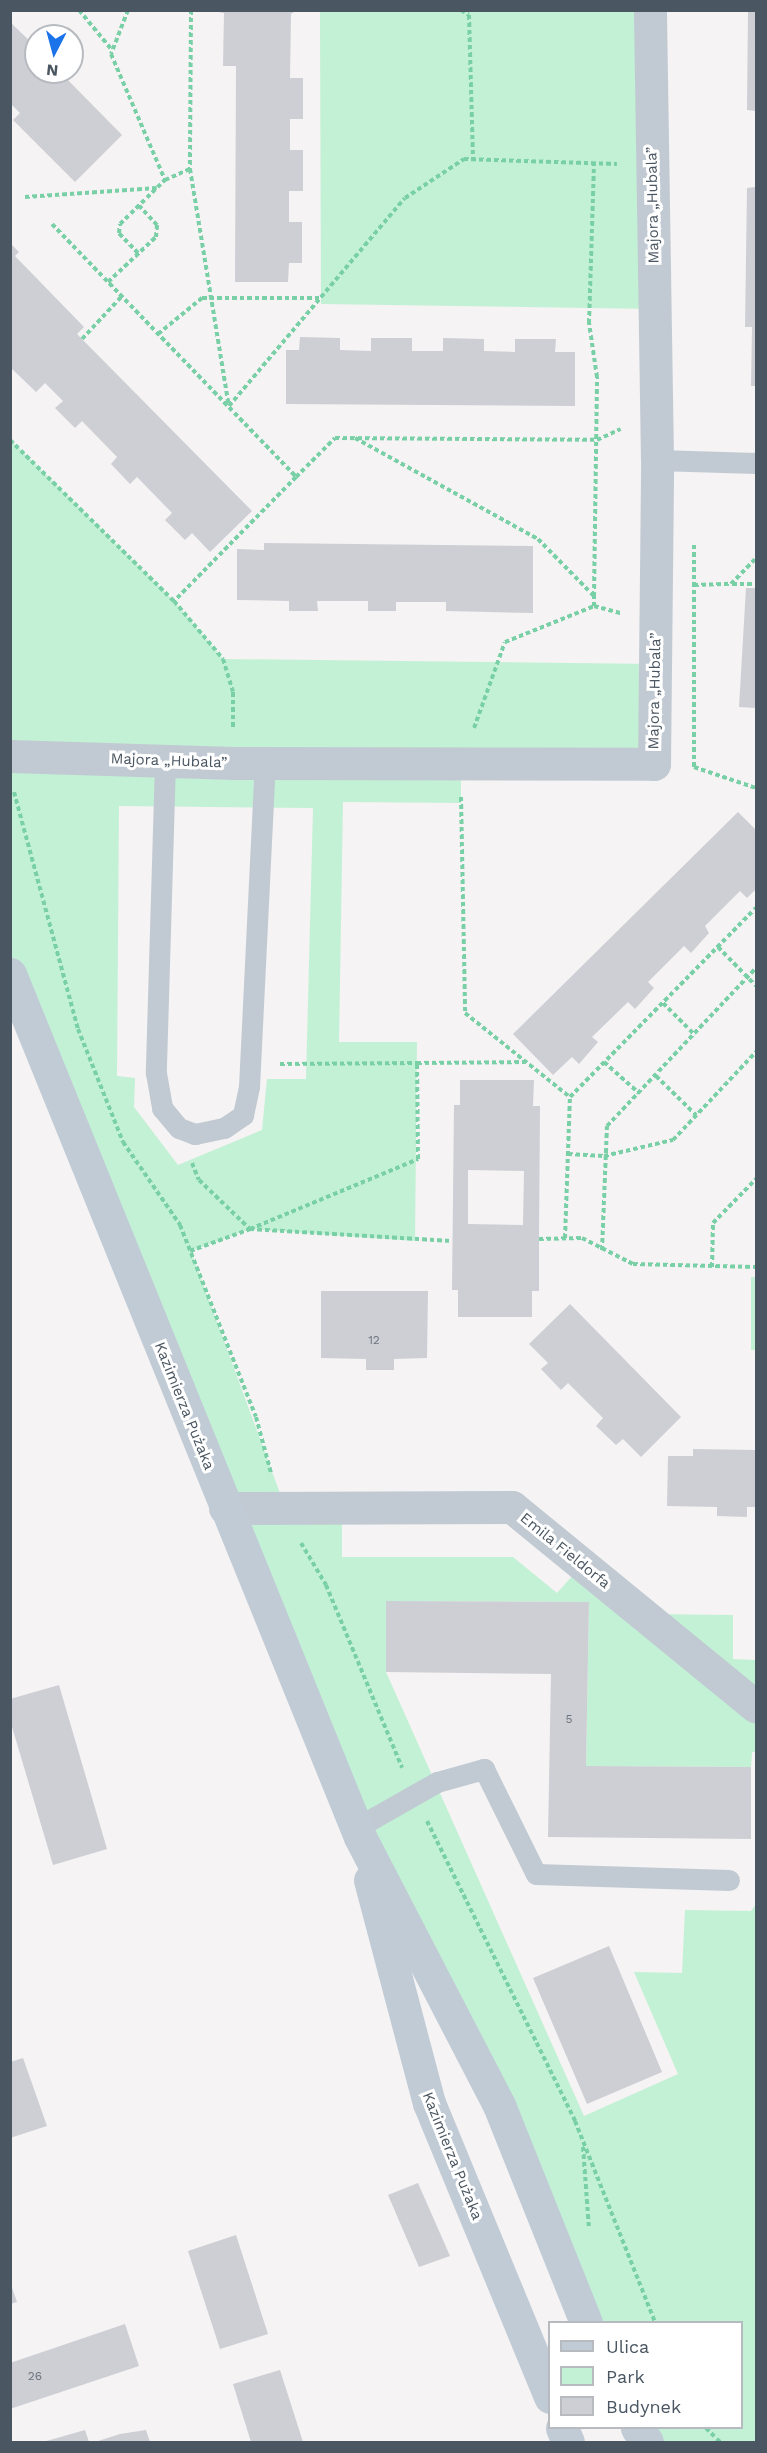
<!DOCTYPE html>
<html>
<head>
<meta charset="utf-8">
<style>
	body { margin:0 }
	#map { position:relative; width:767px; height:2453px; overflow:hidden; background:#f5f3f3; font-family:"Work Sans",sans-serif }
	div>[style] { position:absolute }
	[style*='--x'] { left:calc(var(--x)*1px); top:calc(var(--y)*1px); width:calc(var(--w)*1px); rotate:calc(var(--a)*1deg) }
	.green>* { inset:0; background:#c3f1d5 }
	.building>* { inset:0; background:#cdcfd5 }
	.path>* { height:4px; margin-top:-2px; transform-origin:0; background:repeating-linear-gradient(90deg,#7ad0a6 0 4.5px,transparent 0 7.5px) }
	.lane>* { height:21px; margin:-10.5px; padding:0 10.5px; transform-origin:10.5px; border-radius:10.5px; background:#c1cad2 }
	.street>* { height:33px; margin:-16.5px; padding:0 16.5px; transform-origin:16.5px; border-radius:16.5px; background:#c1cad2 }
	.secondary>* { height:33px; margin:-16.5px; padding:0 16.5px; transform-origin:16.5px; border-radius:16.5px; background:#c1cbd6 }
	span { translate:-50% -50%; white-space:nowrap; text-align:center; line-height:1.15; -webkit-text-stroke:6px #fff; paint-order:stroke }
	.number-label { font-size:12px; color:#6b747e }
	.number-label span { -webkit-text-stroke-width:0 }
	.street-label { font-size:15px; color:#4a5661 }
	.frame { position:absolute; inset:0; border:12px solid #4a5661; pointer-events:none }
	.legend { position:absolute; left:548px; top:2321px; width:195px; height:108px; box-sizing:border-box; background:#fff; border:2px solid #b7bbc0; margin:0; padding:8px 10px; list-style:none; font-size:18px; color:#4a5661 }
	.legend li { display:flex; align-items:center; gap:12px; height:30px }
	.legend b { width:30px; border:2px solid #b7bbc0 }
	.north { position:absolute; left:24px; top:24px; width:60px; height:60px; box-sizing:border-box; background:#fff; border:2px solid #b7bbc0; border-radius:50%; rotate:186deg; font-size:16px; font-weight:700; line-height:24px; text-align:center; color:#4a5661 }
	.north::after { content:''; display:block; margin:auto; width:21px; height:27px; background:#1a73e8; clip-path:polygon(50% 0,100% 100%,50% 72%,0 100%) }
</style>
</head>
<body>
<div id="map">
	<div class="green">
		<div style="clip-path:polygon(320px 11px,650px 11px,655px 309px,321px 304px)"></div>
		<div style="clip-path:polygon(evenodd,11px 440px,174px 601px,223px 659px,655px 664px,654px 764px,461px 764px,461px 803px,343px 802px,339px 1042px,417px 1042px,415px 1241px,250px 1229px,191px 1251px,285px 1507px,342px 1507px,342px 1557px,513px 1557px,557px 1593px,582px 1565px,643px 1614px,733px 1615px,733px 1659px,756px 1660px,756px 1752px,752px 1752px,751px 1767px,586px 1766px,589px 1602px,386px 1601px,386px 1672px,584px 2116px,678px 2074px,634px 1972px,682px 1973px,685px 1910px,751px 1911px,756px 1904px,756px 2442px,647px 2442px,637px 2428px,742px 2428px,742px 2322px,586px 2322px,360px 1837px,11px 974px,11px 440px,119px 806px,313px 808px,306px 1079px,267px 1079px,262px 1130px,178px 1165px,134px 1107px,135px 1078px,117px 1076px,119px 806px)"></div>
		<div style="clip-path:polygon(751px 1277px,756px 1277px,756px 1350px,751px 1350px)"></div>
	</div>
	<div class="building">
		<div style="clip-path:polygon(207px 10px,297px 10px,291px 14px,290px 78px,303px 78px,303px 119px,290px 119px,290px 150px,303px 150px,303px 191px,289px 191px,289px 222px,302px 222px,302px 263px,289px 263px,288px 282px,235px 282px,236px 66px,223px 66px,224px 13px)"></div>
		<div style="clip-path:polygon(748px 10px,756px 10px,756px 111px,747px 110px)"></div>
		<div style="clip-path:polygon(10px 22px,36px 47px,36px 72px,60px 72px,122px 135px,75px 182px,13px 120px,20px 113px,10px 103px)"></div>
		<div style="clip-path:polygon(756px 187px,756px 386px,751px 386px,752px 327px,745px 327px,747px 188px)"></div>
		<div style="clip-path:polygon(10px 243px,19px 252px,15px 256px,84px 327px,77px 334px,252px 511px,210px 552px,192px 533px,185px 540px,165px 520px,172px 513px,137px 477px,130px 484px,111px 464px,117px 457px,82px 421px,75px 428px,55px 408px,63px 401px,45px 383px,36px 392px,10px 367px)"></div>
		<div style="clip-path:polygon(300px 337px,340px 338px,340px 350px,371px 351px,371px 338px,412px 338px,412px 351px,443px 351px,443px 338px,484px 339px,484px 351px,515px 352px,515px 339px,556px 339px,555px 352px,575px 352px,575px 406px,286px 404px,286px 350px,299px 350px)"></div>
		<div style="clip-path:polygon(264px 543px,533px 546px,533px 613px,446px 611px,446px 602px,396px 602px,396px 611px,368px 611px,368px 601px,317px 601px,318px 611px,289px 611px,289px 601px,237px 600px,237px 549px,264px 550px)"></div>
		<div style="clip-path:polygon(746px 588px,756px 588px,756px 708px,739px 707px)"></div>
		<div style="clip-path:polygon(738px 812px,756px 830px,756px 889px,747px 898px,740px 891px,705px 926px,709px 933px,691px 953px,684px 946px,648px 982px,654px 988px,635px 1009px,628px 1002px,592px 1037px,598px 1042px,579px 1064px,572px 1057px,553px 1075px,513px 1034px)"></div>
		<div style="clip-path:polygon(evenodd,460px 1080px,534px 1080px,533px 1106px,540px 1106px,539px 1239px,539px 1291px,532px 1291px,532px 1317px,458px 1317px,458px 1290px,452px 1290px,454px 1105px,460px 1105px,460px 1080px,468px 1170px,524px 1171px,523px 1225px,468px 1224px,468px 1170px)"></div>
		<div style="clip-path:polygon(321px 1291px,428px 1291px,427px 1358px,394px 1359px,394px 1370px,366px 1370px,366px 1359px,321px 1358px)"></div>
		<div style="clip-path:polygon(570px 1304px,681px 1417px,641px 1457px,623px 1439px,616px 1445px,596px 1426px,603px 1418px,568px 1383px,561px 1390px,541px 1369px,548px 1363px,529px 1344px)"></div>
		<div style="clip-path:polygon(693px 1449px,756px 1450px,756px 1507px,747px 1507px,747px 1517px,717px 1516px,717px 1507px,667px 1506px,668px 1456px,693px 1456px)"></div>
		<div style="clip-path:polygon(386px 1601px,589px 1602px,586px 1766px,751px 1767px,751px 1839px,548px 1837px,551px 1674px,386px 1672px)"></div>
		<div style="clip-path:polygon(59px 1685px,107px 1849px,53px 1865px,10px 1720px,10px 1699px)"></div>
		<div style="clip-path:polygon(609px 1946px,662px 2072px,587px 2104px,533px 1978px)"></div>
		<div style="clip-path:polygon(23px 2058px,47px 2126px,10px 2138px,10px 2062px)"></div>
		<div style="clip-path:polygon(418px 2183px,450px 2256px,419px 2267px,388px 2195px)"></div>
		<div style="clip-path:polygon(236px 2235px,268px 2334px,220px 2349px,188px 2251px)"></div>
		<div style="clip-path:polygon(10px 2282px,17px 2302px,10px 2304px)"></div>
		<div style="clip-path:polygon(125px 2324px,139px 2366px,10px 2409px,10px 2363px)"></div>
		<div style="clip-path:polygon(280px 2370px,303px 2442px,251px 2442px,233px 2384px)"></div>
		<div style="clip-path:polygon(85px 2430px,89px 2442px,43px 2442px)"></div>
		<div style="clip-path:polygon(146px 2430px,150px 2442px,95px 2442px,120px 2434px)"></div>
	</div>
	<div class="path">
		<div style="--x:79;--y:10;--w:52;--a:50.5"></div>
		<div style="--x:128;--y:10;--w:47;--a:111.1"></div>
		<div style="--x:111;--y:54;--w:137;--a:66.8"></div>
		<div style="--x:191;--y:10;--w:159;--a:90.4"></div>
		<div style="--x:190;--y:169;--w:240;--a:80.7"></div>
		<div style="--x:461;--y:10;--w:9;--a:32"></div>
		<div style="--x:469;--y:15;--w:144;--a:88.4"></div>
		<div style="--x:25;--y:197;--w:132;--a:-3.9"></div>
		<div style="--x:52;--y:224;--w:351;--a:46"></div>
		<div style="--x:296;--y:477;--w:174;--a:134.5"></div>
		<div style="--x:138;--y:253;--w:28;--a:-134"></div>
		<div style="--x:119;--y:233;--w:9;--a:-84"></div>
		<div style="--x:120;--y:224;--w:63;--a:-44.4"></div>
		<div style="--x:165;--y:180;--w:27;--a:-24"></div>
		<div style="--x:108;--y:282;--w:66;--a:-43.2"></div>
		<div style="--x:156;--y:237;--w:12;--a:-85"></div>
		<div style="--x:157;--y:225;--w:26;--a:-133"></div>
		<div style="--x:158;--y:334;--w:57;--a:-39.3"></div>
		<div style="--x:202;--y:298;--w:119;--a:0"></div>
		<div style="--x:82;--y:339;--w:59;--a:-47.1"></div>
		<div style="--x:229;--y:406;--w:272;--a:-49.8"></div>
		<div style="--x:405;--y:198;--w:71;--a:-33.5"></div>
		<div style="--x:464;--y:159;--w:153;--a:1.9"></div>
		<div style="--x:355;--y:438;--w:209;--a:28.9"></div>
		<div style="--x:538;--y:539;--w:80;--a:45.5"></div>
		<div style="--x:594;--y:596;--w:219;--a:-89.2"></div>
		<div style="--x:597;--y:377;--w:55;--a:-98.4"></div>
		<div style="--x:589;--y:323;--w:159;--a:-88.2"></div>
		<div style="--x:10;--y:440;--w:230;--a:44.5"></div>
		<div style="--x:174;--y:601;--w:76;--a:49.8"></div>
		<div style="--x:223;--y:659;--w:34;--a:73"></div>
		<div style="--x:233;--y:692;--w:38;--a:90"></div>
		<div style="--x:296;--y:477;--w:55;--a:-45"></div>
		<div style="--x:335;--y:438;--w:262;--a:0.4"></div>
		<div style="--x:597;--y:440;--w:26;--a:-25"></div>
		<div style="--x:694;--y:545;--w:222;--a:90"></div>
		<div style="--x:694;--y:767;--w:65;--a:18.7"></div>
		<div style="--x:732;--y:584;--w:24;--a:0"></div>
		<div style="--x:694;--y:585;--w:37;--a:-2"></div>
		<div style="--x:731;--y:584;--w:36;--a:-46"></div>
		<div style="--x:594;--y:606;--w:28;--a:15"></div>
		<div style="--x:474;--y:728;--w:91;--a:-70.2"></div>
		<div style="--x:505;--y:642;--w:96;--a:-22"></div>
		<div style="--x:594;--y:606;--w:10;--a:-90"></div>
		<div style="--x:14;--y:792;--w:245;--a:74.9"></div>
		<div style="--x:78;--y:1029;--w:122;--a:68.3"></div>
		<div style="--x:123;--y:1142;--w:101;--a:55.5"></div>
		<div style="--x:180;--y:1225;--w:206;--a:68.4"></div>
		<div style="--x:256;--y:1417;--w:58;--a:75"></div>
		<div style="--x:461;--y:797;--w:216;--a:88.9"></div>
		<div style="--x:465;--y:1013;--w:134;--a:38.7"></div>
		<div style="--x:718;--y:947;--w:54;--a:45.7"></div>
		<div style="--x:663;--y:1003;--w:45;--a:45"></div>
		<div style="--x:604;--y:1062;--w:47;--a:41.5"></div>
		<div style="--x:280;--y:1064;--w:137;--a:-0.4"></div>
		<div style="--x:656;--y:1076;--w:56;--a:44.3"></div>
		<div style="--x:568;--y:1154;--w:36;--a:3"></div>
		<div style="--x:604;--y:1156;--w:71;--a:-13.1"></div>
		<div style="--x:673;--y:1140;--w:121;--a:-46.7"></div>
		<div style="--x:192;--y:1163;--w:18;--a:68"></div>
		<div style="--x:199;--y:1180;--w:71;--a:43.9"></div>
		<div style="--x:250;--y:1229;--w:182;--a:-22.6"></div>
		<div style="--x:418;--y:1159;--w:96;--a:-90.6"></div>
		<div style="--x:417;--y:1063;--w:108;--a:-0.5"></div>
		<div style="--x:565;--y:1238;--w:141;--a:-88"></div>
		<div style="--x:570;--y:1097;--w:265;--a:-45.5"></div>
		<div style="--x:539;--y:1239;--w:43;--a:-1.3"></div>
		<div style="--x:582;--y:1238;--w:57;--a:27"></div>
		<div style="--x:633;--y:1264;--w:123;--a:1.4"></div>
		<div style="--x:602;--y:1250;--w:124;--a:-87.7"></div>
		<div style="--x:607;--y:1126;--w:217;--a:-46.7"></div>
		<div style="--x:190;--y:1251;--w:64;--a:-20.1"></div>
		<div style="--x:250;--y:1229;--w:202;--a:3.4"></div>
		<div style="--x:712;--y:1267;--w:44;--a:-88.7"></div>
		<div style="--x:713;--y:1223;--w:62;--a:-45.7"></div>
		<div style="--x:301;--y:1543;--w:49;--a:59.2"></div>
		<div style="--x:326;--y:1585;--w:198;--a:67.4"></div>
		<div style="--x:427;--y:1821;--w:335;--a:63.7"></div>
		<div style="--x:575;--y:2121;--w:216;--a:68.3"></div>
		<div style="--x:583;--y:2147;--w:82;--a:85.8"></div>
		<div style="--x:706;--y:2428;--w:20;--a:45"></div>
	</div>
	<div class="lane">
		<div style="--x:657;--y:460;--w:99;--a:1.7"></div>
		<div style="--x:165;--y:762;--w:311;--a:91.7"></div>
		<div style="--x:156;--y:1073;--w:36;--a:80"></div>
		<div style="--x:162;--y:1108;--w:26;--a:50"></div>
		<div style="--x:179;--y:1128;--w:17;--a:21"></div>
		<div style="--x:195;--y:1134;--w:30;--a:-12"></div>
		<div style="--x:224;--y:1128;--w:23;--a:-34"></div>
		<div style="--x:243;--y:1115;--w:29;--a:-78"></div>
		<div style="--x:249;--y:1087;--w:324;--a:-87.2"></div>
		<div style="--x:356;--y:1828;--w:93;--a:-29.6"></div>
		<div style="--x:437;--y:1782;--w:49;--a:-15.5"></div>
		<div style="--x:484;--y:1769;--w:117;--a:63.7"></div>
		<div style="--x:536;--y:1874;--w:193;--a:1.8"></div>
	</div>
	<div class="street">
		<div style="--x:10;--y:756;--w:224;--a:1.8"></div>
		<div style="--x:234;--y:763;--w:420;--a:0.1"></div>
		<div style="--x:654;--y:764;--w:304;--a:-89.4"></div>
		<div style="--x:657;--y:460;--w:450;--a:-90.9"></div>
		<div style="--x:225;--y:1508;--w:287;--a:-0.2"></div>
		<div style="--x:512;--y:1507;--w:315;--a:39.3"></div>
	</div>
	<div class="secondary">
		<div style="--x:10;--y:974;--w:931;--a:67.92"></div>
		<div style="--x:360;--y:1837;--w:302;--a:62.6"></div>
		<div style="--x:499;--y:2105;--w:234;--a:68.2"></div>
		<div style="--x:370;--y:1880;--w:231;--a:75.2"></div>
		<div style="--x:429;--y:2103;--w:318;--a:67.6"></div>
		<div style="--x:562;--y:2428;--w:15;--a:67"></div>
		<div style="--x:637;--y:2428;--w:17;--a:54"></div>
	</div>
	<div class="number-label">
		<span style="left:374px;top:1341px">12</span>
		<span style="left:569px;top:1720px">5</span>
		<span style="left:35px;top:2377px">26</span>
	</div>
	<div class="street-label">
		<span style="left:653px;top:205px;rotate:-91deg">Majora „Hubala”</span>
		<span style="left:655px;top:691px;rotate:-89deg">Majora „Hubala”</span>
		<span style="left:169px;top:761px;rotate:2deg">Majora „Hubala”</span>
		<span style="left:184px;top:1406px;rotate:68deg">Kazimierza Pużaka</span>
		<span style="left:565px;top:1551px;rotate:39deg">Emila Fieldorfa</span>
		<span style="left:452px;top:2156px;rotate:68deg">Kazimierza Pużaka</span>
	</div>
	<div class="frame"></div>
	<ul class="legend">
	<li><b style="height:8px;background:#c1cbd6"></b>Ulica</li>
	<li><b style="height:16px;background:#c3f1d5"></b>Park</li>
	<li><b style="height:16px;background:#cdcfd5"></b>Budynek</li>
	</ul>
	<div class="north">N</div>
</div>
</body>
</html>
